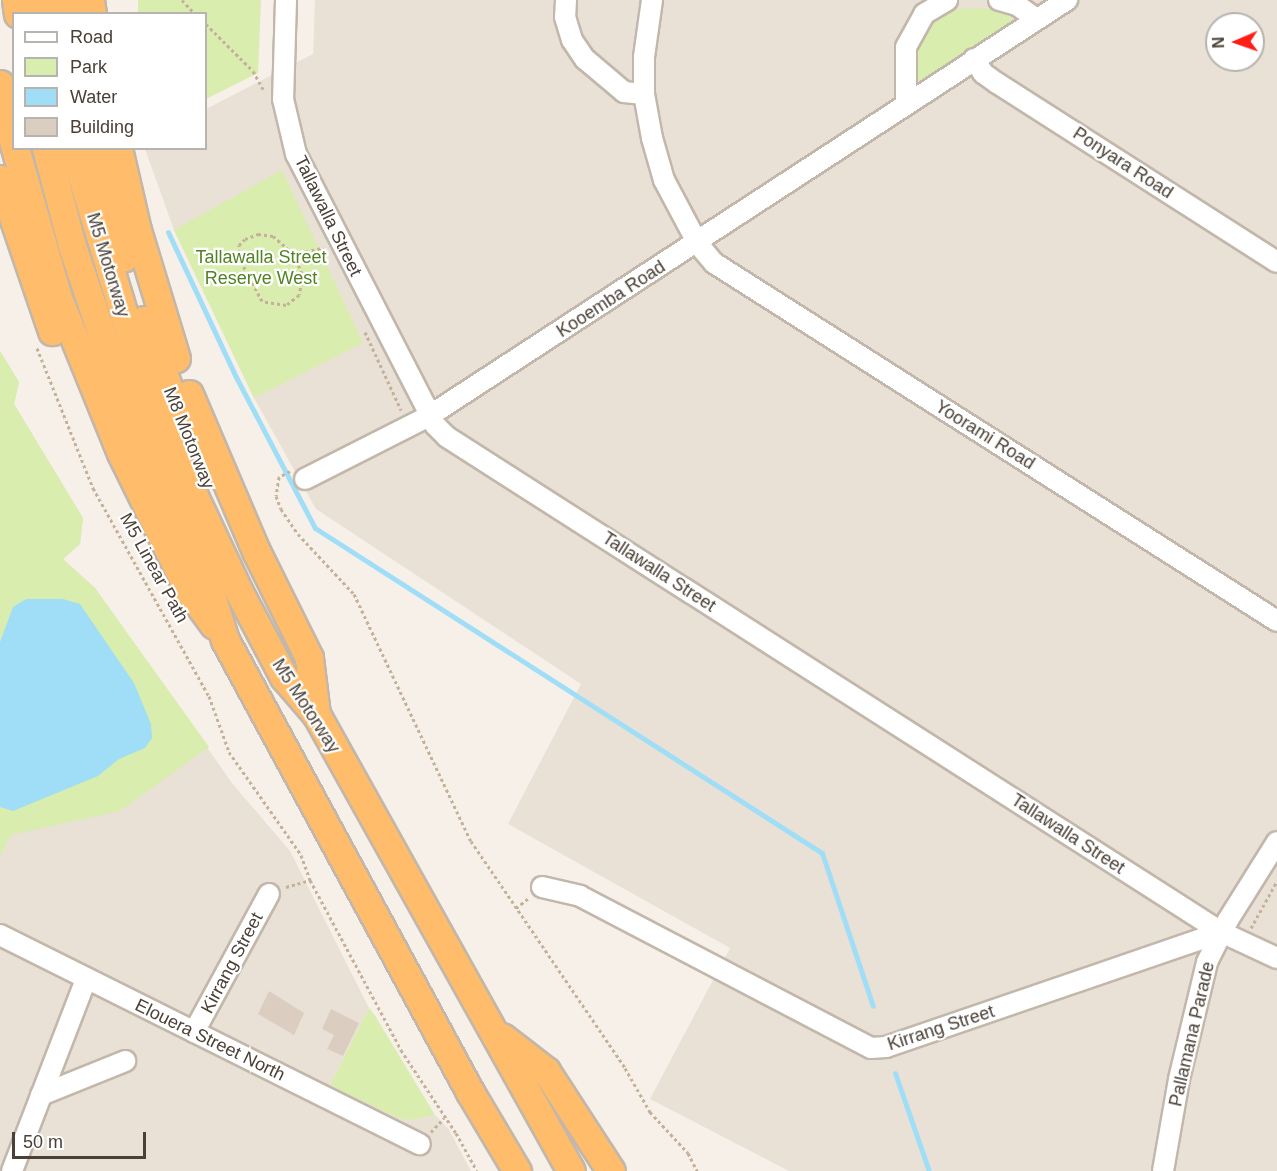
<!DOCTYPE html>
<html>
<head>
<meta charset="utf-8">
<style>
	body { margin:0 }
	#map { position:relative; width:1277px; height:1171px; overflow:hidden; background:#f6f0e8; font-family:Arial,sans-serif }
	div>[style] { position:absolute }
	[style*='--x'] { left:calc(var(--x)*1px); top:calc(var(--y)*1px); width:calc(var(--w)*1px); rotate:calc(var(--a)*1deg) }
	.residential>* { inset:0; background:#eae1d6 }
	.green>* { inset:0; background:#d8edae }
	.water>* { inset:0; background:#a0def7 }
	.stream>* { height:5px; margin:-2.5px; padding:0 2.5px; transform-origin:2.5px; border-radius:2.5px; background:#a0def7 }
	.building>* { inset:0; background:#dbcdc0 }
	.path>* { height:3px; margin-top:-1.5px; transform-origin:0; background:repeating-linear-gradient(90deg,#c5b19a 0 3px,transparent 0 6px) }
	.roads { filter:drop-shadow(2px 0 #c2b7aa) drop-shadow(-2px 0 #c2b7aa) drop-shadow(0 2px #c2b7aa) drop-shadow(0 -2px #c2b7aa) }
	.minor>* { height:20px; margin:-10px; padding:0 10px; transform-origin:10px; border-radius:10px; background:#fff }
	.highway>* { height:27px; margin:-13.5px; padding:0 13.5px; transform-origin:13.5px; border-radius:13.5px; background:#ffbc6a }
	span { translate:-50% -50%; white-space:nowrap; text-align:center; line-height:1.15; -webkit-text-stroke:4.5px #fff; paint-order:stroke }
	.street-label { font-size:18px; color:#4a4036 }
	.park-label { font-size:18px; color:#528223 }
	.legend { position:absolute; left:12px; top:12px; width:195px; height:138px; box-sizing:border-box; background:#fff; border:2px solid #b7b3af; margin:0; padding:8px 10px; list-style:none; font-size:18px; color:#4a4036 }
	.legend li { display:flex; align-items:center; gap:12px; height:30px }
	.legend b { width:30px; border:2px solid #b7b3af }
	.north { position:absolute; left:1205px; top:12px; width:60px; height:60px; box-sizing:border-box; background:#fff; border:2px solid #b7b3af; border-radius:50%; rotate:268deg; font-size:16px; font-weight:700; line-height:24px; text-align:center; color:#4a4036 }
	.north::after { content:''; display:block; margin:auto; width:21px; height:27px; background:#ff1e16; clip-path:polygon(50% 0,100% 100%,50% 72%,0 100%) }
	.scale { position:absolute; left:12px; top:1132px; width:134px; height:27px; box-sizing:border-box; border:3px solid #4a4036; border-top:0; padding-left:8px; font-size:18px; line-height:21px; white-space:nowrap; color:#4a4036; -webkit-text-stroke:4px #fff; paint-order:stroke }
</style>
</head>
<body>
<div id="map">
	<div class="residential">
		<div style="clip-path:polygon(evenodd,315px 0,1277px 0,1277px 1171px,789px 1171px,650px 1099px,730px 948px,508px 824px,581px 684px,316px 509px,254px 398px,174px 230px,145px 149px,206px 148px,206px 109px,313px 54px,315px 0,1217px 24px,1253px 24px,1253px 60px,1217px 60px,1217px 24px)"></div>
		<div style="clip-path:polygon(0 351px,19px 382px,14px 404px,83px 518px,80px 544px,63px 559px,95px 588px,232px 783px,290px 851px,369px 1008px,330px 1085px,411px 1120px,435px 1115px,448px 1128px,471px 1171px,0 1171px)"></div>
	</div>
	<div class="green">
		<div style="clip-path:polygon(138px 0,261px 0,258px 73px,206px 99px,206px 14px,138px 13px)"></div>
		<div style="clip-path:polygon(974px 8px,1000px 9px,1015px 21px,919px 83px,915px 66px,917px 44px,930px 18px,946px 10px)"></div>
		<div style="clip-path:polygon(282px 170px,363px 343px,254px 398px,174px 230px)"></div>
		<div style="clip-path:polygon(0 351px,19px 382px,14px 404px,83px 518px,80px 544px,63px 559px,95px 588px,209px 747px,120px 811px,11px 835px,0 856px)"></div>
		<div style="clip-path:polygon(369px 1008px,374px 1014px,435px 1115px,411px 1120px,398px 1118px,330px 1085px)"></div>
	</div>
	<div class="water">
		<div style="clip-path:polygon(26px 599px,63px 599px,80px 604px,134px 683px,151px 724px,152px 738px,145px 748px,119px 759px,98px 776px,13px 811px,0 807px,0 642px,13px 607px)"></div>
	</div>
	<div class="stream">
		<div style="--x:168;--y:232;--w:160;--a:64.9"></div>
		<div style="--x:236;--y:377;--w:170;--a:62.4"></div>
		<div style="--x:315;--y:528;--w:602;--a:32.66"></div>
		<div style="--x:822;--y:853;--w:161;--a:71.6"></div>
		<div style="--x:895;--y:1073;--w:104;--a:70.9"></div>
	</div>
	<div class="building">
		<div style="clip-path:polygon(269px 991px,304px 1013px,294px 1035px,258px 1014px)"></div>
		<div style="clip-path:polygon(331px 1009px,359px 1023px,343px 1056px,327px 1049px,334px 1035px,322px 1029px)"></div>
	</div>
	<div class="path">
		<div style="--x:182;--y:0;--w:19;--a:47"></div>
		<div style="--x:206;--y:24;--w:66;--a:45"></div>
		<div style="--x:253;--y:71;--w:21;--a:61"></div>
		<div style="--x:294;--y:254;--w:24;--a:68"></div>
		<div style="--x:303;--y:276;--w:19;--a:102"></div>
		<div style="--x:299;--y:295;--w:16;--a:142"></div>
		<div style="--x:286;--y:305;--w:24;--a:-171"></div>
		<div style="--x:262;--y:301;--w:49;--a:-118.1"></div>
		<div style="--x:239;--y:258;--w:13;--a:-90"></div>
		<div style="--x:239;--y:245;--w:8;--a:-45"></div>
		<div style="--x:245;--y:239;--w:14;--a:-21"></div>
		<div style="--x:258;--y:234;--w:15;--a:8"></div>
		<div style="--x:273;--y:236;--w:28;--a:41"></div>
		<div style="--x:294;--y:254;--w:30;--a:-12"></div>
		<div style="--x:365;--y:332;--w:86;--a:65.2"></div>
		<div style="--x:37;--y:348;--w:151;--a:68.2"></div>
		<div style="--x:93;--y:488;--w:238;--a:60.9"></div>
		<div style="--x:209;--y:696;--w:59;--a:70.3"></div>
		<div style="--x:229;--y:752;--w:126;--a:55"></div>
		<div style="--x:301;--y:855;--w:27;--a:70"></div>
		<div style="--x:310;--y:880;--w:193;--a:61.8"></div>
		<div style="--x:401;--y:1050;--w:100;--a:56.5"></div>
		<div style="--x:456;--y:1133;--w:43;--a:61.1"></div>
		<div style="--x:290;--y:471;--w:13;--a:151"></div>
		<div style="--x:279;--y:477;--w:19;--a:99"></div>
		<div style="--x:276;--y:496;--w:14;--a:69"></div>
		<div style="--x:281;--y:509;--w:30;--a:56"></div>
		<div style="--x:298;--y:534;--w:82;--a:47"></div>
		<div style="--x:354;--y:594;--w:273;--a:64.7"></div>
		<div style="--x:471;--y:841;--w:274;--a:55.8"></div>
		<div style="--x:625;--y:1068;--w:51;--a:60.4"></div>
		<div style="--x:650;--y:1112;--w:56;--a:47.2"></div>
		<div style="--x:688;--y:1153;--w:20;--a:63"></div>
		<div style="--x:286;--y:887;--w:25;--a:-16"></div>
		<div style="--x:516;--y:908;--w:16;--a:-38"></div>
		<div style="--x:1251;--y:928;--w:54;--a:-61"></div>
		<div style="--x:431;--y:1132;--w:19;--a:-47"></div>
	</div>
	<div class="roads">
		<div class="minor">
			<div style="--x:286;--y:0;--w:99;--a:91.7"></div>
			<div style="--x:283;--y:99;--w:57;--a:76.7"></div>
			<div style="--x:296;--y:154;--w:305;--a:62.8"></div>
			<div style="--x:435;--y:425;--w:17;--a:45"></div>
			<div style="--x:447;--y:437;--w:919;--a:32.6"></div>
			<div style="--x:1221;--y:932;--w:62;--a:24.9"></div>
			<div style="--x:566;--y:0;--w:17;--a:93"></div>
			<div style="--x:565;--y:17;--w:24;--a:73"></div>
			<div style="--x:572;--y:40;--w:23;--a:56"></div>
			<div style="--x:585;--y:59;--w:51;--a:40.2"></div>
			<div style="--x:624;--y:92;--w:20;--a:6"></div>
			<div style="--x:652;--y:0;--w:58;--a:98"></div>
			<div style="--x:644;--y:57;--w:37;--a:90"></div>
			<div style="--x:644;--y:94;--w:45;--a:79.7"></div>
			<div style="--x:652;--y:138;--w:44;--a:74.1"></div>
			<div style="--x:664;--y:180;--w:72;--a:62"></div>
			<div style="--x:698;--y:244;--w:25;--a:50"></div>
			<div style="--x:714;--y:263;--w:667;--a:32.45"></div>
			<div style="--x:999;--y:0;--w:19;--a:16"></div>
			<div style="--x:1017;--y:5;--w:24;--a:36"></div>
			<div style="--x:974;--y:59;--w:17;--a:57"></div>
			<div style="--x:983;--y:73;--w:17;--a:36"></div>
			<div style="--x:997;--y:83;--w:332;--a:32.6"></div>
			<div style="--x:906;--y:102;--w:55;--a:-90"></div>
			<div style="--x:906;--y:47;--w:38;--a:-61"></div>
			<div style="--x:924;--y:14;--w:27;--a:-31"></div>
			<div style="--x:305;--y:479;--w:139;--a:-26.9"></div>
			<div style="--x:429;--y:416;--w:762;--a:-33.11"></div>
			<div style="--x:542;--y:887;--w:39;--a:13"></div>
			<div style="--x:580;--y:896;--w:328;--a:27.6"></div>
			<div style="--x:871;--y:1048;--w:15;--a:-4"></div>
			<div style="--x:886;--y:1047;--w:354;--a:-18.9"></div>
			<div style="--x:0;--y:935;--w:469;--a:26.5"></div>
			<div style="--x:194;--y:1032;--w:157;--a:-61.5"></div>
			<div style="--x:41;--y:1095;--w:91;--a:-22"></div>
			<div style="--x:12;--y:1171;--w:206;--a:-68.9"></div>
			<div style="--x:1163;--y:1171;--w:93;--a:-80.1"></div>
			<div style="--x:1179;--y:1079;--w:120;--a:-76.5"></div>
			<div style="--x:1207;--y:962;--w:47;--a:-63.4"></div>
			<div style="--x:1228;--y:920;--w:92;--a:-57.9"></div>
		</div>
		<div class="highway">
			<div style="--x:16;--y:0;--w:14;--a:82"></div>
			<div style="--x:42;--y:0;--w:14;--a:78"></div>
			<div style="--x:69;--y:0;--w:14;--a:82"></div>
			<div style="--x:90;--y:0;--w:14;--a:82"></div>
			<div style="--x:0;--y:84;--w:62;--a:76.9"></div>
			<div style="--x:15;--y:148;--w:156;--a:74"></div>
			<div style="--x:58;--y:298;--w:167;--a:67.9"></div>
			<div style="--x:121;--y:453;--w:154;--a:63.8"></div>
			<div style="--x:189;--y:591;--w:42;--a:53.7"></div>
			<div style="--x:46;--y:148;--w:101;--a:75.1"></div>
			<div style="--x:72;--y:246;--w:113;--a:71.4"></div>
			<div style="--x:108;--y:353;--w:107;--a:68"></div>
			<div style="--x:148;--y:452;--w:143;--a:65.6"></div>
			<div style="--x:207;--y:582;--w:61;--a:72.8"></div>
			<div style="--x:225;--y:640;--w:514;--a:61.54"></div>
			<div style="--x:470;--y:1092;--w:92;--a:59.3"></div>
			<div style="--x:73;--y:148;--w:229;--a:73"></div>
			<div style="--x:140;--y:367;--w:72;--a:69.5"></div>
			<div style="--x:165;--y:434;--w:174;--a:64.9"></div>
			<div style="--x:239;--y:592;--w:96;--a:62.1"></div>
			<div style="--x:284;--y:677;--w:49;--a:49.1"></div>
			<div style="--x:316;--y:714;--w:523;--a:60.84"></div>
			<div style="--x:96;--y:148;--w:113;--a:75.6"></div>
			<div style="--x:118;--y:148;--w:84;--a:77"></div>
			<div style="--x:137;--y:230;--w:134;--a:73.1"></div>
			<div style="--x:0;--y:179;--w:161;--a:71.1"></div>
			<div style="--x:144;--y:320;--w:115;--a:70.1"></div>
			<div style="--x:189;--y:394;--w:171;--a:66.9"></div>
			<div style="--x:256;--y:551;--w:119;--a:63.6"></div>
			<div style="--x:309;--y:658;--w:56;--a:82.9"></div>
			<div style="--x:502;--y:1037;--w:56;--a:37.7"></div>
			<div style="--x:546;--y:1071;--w:119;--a:57"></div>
		</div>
	</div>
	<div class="street-label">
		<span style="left:1123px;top:163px;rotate:33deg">Ponyara Road</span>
		<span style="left:328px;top:216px;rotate:64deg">Tallawalla Street</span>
		<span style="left:108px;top:265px;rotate:73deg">M5 Motorway</span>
		<span style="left:611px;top:299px;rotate:-33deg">Kooemba Road</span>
		<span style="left:985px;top:435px;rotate:32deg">Yoorami Road</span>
		<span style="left:189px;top:438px;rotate:68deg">M8 Motorway</span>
		<span style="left:154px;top:568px;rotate:61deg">M5 Linear Path</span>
		<span style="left:659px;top:572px;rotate:33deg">Tallawalla Street</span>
		<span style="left:306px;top:706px;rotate:57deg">M5 Motorway</span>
		<span style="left:1068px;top:834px;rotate:33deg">Tallawalla Street</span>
		<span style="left:232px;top:963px;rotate:-62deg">Kirrang Street</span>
		<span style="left:941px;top:1028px;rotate:-18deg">Kirrang Street</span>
		<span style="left:1192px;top:1034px;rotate:-77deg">Pallamana Parade</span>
		<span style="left:210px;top:1040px;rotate:26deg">Elouera Street North</span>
	</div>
	<div class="park-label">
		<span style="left:261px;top:268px">Tallawalla Street<br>Reserve West</span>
	</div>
	<ul class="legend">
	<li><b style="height:8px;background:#fff"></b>Road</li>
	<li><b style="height:16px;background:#d8edae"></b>Park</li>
	<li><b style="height:16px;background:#a0def7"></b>Water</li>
	<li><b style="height:16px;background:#dbcdc0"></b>Building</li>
	</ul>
	<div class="north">N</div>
	<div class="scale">50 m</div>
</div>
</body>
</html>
